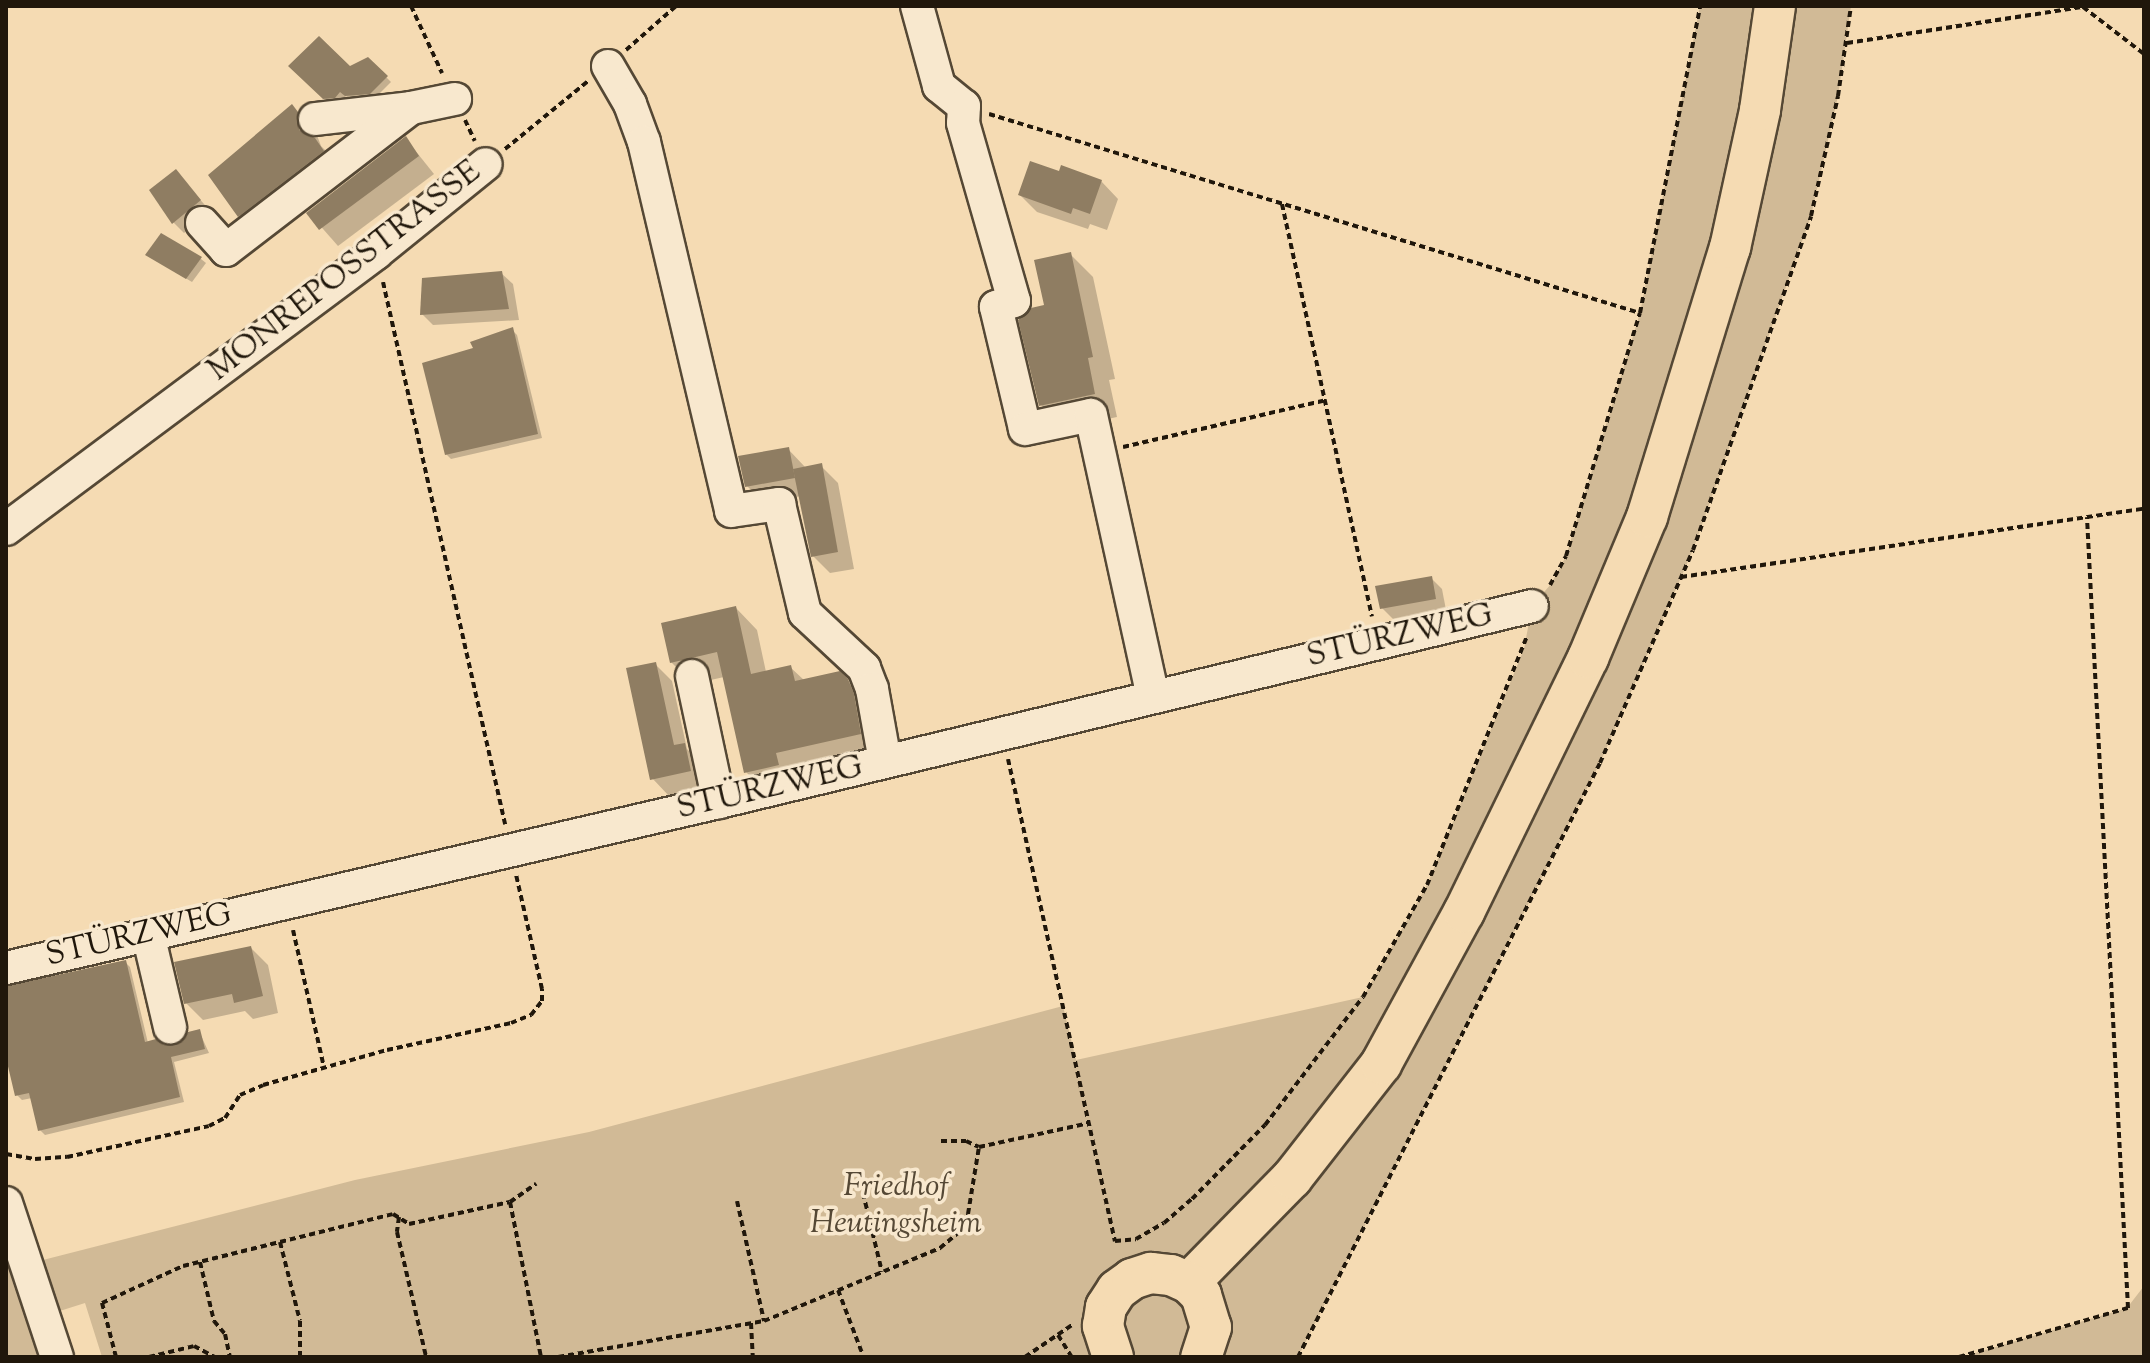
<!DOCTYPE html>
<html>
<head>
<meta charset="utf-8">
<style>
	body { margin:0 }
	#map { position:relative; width:2150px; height:1363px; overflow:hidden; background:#f5dbb3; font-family:"Sorts Mill Goudy",serif }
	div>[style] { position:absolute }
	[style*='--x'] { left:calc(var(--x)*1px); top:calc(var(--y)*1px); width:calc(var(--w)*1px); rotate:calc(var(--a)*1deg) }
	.green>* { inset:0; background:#d1ba96 }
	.shadow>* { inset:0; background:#0003 }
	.building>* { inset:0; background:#8f7d62 }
	.path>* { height:4px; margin-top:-2px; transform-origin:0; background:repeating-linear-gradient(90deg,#20170b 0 6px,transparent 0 10px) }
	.roads { filter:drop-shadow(2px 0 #554835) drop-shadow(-2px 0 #554835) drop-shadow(0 2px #554835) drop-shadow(0 -2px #554835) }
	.minor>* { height:32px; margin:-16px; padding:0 16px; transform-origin:16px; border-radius:16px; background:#f8e8ce }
	.major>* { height:40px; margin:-20px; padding:0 20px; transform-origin:20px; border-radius:20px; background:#f5dbb3 }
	span { translate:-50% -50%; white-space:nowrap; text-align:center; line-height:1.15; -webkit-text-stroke:7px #f8e8ce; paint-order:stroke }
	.street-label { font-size:32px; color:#20170b }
	.park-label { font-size:32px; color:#554835; font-style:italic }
	.frame { position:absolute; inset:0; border:8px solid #20170b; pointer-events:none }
</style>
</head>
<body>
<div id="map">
	<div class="green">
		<div style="clip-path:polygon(1700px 6px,1851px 6px,1838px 96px,1811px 216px,1693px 550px,1600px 763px,1298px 1357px,102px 1357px,85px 1303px,44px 1316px,57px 1357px,6px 1357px,6px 1201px,39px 1261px,355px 1180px,589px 1132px,1063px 1006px,1076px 1060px,1363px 997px,1427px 885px,1524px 649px,1532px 606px,1551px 584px,1566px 556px,1640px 313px)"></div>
		<div style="clip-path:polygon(2144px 1286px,2144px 1357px,1962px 1357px,2127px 1308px)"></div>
	</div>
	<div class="shadow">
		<div style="clip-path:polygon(368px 59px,391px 82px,375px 98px,351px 101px,346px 96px,341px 102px,330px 103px,291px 66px,349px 68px)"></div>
		<div style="clip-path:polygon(292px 107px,315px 130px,321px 146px,338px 163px,263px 238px,240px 215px)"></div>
		<div style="clip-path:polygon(406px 139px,434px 174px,338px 246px,309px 213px)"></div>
		<div style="clip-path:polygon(176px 172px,211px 212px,184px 233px,173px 222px)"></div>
		<div style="clip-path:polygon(1101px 181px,1118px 199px,1107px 230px,1090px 224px,1088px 229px,1037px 212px,1020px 195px)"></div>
		<div style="clip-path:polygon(1070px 254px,1093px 277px,1115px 379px,1109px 380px,1117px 417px,1064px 428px,1041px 405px)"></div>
		<div style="clip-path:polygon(147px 255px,201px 259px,206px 263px,192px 282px)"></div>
		<div style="clip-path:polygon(501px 273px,513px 284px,519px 320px,433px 325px,422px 314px)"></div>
		<div style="clip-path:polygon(512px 330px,517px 335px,542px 438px,451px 459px,446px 454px,476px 349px)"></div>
		<div style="clip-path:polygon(788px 449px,805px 467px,821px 466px,838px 483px,854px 569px,830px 573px,813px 556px,801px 496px,764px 503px,747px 486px)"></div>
		<div style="clip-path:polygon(1431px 578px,1442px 589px,1446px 610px,1393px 619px,1382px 608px)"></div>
		<div style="clip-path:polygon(736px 608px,757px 630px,766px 672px,790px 667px,805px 681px,839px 673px,869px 703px,881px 755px,767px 793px,746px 772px,724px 677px,693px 684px,671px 662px)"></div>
		<div style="clip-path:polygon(655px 664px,672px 681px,687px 749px,701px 763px,707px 787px,669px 796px,652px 778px)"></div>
		<div style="clip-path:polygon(251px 948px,268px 965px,278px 1013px,253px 1019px,245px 1011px,203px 1020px,186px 1003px)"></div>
		<div style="clip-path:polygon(125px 962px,130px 967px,148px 1043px,176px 1047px,199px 1031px,209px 1053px,174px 1062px,184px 1102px,45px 1135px,40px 1130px,32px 1098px,22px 1100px,17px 1095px,6px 1050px,6px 988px)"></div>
	</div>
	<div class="building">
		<div style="clip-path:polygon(319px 36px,350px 66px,368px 57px,388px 76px,370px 94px,345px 96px,340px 92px,335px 98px,323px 99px,288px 66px)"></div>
		<div style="clip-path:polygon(292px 104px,298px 112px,299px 130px,315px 138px,324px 151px,238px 217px,208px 175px)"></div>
		<div style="clip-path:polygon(406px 136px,419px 156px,319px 230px,306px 213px)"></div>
		<div style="clip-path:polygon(1030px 161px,1059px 171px,1061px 165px,1102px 180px,1090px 214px,1073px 208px,1071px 214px,1018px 195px)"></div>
		<div style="clip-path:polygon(176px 169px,201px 200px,172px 224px,149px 190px)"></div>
		<div style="clip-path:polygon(161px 233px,202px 257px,186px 279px,145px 255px)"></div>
		<div style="clip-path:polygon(1071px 252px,1093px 357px,1088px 358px,1095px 394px,1039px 406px,1018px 320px,1031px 308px,1044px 305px,1034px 260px)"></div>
		<div style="clip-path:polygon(502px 271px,509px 309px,420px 315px,422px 278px)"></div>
		<div style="clip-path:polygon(513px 327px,538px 434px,445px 455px,422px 363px,473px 348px,470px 342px)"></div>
		<div style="clip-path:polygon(789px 447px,795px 478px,745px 487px,738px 456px)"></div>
		<div style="clip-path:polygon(822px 463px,838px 552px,811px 557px,793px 469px)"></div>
		<div style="clip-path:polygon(1432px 576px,1436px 599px,1380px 609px,1375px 586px)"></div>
		<div style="clip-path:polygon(736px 606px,751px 674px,791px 665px,795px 681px,840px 671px,848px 679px,854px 694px,861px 734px,776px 753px,779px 765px,744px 773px,717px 652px,670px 663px,661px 623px)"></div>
		<div style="clip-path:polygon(656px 662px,674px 745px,685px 743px,691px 771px,650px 780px,626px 668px)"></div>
		<div style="clip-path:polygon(251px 946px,263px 996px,234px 1003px,232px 994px,184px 1004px,174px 962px)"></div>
		<div style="clip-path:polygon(126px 960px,145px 1042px,156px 1039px,164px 1045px,175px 1045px,188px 1032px,200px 1029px,205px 1049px,171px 1057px,180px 1097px,38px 1131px,29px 1093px,15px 1096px,6px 1058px,6px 986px)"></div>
	</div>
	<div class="path">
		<div style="--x:411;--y:6;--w:74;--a:65.2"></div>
		<div style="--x:1847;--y:43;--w:239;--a:-8.7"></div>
		<div style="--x:2083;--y:7;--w:77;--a:37.6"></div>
		<div style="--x:626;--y:50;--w:67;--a:-41.3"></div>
		<div style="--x:989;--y:114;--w:681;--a:17"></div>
		<div style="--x:465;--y:120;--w:23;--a:65"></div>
		<div style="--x:505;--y:149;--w:107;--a:-39.3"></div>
		<div style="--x:1282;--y:204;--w:422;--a:77.7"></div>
		<div style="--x:383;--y:282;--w:556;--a:77.31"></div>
		<div style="--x:1123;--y:447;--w:209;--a:-13"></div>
		<div style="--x:1681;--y:577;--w:468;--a:-8.4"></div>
		<div style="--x:1550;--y:585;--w:33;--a:-61"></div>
		<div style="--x:1566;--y:556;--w:254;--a:-73.1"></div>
		<div style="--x:1640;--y:313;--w:313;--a:-78.9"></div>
		<div style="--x:1008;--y:759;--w:494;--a:77.5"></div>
		<div style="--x:1115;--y:1241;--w:21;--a:-5"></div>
		<div style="--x:1136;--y:1239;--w:32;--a:-30"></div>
		<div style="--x:1164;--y:1223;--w:37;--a:-41"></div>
		<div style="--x:1192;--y:1199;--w:104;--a:-45.4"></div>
		<div style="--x:1265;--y:1125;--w:161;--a:-52.6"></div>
		<div style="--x:1363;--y:997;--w:129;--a:-60.3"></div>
		<div style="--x:1427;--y:885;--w:268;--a:-68.1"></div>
		<div style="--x:293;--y:930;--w:141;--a:77.3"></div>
		<div style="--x:941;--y:1141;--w:25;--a:0"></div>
		<div style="--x:966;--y:1141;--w:14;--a:25"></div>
		<div style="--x:979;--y:1147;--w:113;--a:-12.3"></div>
		<div style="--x:6;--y:1154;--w:29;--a:10"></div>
		<div style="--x:35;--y:1159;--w:32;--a:-4"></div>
		<div style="--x:67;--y:1157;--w:145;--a:-12.3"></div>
		<div style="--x:209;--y:1126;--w:18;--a:-27"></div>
		<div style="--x:225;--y:1118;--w:27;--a:-57"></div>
		<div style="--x:240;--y:1095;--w:25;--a:-23"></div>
		<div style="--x:263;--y:1085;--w:129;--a:-15.8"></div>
		<div style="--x:387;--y:1050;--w:127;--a:-12.3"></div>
		<div style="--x:511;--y:1023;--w:22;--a:-22"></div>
		<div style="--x:531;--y:1015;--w:18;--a:-52"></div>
		<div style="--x:542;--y:1001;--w:12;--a:-90"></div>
		<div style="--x:542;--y:989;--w:117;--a:-102.8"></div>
		<div style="--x:863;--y:1193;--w:81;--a:76.5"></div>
		<div style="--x:737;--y:1201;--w:123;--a:77.3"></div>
		<div style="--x:510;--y:1202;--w:32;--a:-35"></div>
		<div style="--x:399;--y:1217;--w:15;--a:98"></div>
		<div style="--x:397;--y:1232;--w:128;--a:76.9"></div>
		<div style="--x:280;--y:1242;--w:81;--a:75.8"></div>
		<div style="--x:300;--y:1321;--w:36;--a:90"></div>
		<div style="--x:200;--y:1262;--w:61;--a:76.7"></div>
		<div style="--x:214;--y:1321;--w:17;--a:50"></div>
		<div style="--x:225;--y:1334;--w:24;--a:78"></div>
		<div style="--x:838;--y:1290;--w:67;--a:69.1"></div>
		<div style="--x:751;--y:1323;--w:34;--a:87"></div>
		<div style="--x:1058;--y:1335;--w:26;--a:58"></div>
		<div style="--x:116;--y:1357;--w:56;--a:-104.5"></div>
		<div style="--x:102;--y:1303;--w:89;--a:-24.6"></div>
		<div style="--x:183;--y:1266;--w:216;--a:-13.9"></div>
		<div style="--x:393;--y:1214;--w:19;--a:32"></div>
		<div style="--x:409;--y:1224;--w:103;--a:-12.3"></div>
		<div style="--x:510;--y:1202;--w:158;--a:78.7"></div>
		<div style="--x:149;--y:1357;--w:46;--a:-13.7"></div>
		<div style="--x:194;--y:1346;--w:24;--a:28"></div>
		<div style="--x:558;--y:1357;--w:209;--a:-9.9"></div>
		<div style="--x:764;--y:1321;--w:191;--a:-22.5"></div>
		<div style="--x:940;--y:1248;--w:23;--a:-40"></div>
		<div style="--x:958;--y:1233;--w:21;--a:-62"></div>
		<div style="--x:968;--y:1214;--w:68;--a:-80.7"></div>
		<div style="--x:1025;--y:1357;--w:57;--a:-34.2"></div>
		<div style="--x:1298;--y:1357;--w:666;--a:-63.05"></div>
		<div style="--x:1600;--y:763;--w:232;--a:-66.4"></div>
		<div style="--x:1693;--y:550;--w:354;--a:-70.5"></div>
		<div style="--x:1811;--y:216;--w:123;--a:-77.3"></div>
		<div style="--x:1838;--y:96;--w:91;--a:-81.8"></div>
		<div style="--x:1959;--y:1357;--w:176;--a:-16.2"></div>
		<div style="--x:2128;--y:1308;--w:792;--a:-92.97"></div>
	</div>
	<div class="roads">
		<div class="minor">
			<div style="--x:917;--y:6;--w:83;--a:74.6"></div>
			<div style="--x:939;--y:86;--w:32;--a:39"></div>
			<div style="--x:964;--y:106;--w:17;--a:93"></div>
			<div style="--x:963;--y:123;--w:185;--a:74"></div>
			<div style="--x:1014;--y:301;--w:19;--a:162"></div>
			<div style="--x:996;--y:307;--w:125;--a:76.6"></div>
			<div style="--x:1025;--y:429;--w:67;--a:-12"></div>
			<div style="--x:1091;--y:415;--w:288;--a:77.6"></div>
			<div style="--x:608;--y:66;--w:44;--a:59.9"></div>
			<div style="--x:630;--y:104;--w:40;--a:69.8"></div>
			<div style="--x:644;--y:142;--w:379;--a:76.7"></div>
			<div style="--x:731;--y:511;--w:49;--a:-8.3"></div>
			<div style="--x:779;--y:504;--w:112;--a:76.6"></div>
			<div style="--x:805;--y:613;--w:81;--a:43"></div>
			<div style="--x:864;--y:668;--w:22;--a:69"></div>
			<div style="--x:872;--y:689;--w:73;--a:79.8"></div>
			<div style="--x:315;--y:119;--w:97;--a:-6.5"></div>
			<div style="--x:202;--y:223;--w:36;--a:48"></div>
			<div style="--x:226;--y:250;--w:233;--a:-37.5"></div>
			<div style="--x:411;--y:108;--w:45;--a:-11.6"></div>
			<div style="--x:6;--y:529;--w:462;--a:-36.7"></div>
			<div style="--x:376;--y:253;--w:141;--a:-39"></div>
			<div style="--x:692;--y:676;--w:129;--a:77.9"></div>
			<div style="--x:148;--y:934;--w:96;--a:76.7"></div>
			<div style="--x:6;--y:968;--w:732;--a:-13.11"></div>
			<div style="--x:719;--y:802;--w:836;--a:-13.55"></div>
			<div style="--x:6;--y:1203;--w:162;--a:71.7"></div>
		</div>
		<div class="major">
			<div style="--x:1189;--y:1283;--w:147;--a:-45.6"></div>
			<div style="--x:1292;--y:1178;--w:145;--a:-52"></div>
			<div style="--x:1381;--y:1064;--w:173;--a:-61.4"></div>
			<div style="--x:1464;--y:912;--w:283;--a:-64"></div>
			<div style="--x:1588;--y:658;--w:153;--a:-67.3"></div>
			<div style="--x:1647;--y:517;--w:282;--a:-72.9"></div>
			<div style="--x:1730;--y:248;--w:141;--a:-77.7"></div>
			<div style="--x:1760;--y:110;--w:105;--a:-81.8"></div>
			<div style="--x:1113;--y:1357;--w:33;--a:-108"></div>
			<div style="--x:1103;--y:1326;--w:19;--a:-81"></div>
			<div style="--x:1106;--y:1307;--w:20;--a:-57"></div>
			<div style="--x:1117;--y:1290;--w:19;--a:-36"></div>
			<div style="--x:1132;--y:1279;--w:20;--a:-18"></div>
			<div style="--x:1151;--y:1273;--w:20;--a:6"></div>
			<div style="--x:1171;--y:1275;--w:20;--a:24"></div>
			<div style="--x:1189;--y:1283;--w:17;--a:45"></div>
			<div style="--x:1201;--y:1295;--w:34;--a:73"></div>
			<div style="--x:1211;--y:1327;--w:32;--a:108"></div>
		</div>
	</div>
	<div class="street-label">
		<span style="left:345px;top:272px;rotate:-38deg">MONREPOSSTRASSE</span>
		<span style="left:1400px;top:637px;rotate:-13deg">STÜRZWEG</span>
		<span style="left:770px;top:789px;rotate:-13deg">STÜRZWEG</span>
		<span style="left:139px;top:936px;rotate:-13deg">STÜRZWEG</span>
	</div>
	<div class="park-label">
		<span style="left:896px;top:1206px">Friedhof<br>Heutingsheim</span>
	</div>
	<div class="frame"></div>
</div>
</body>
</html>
